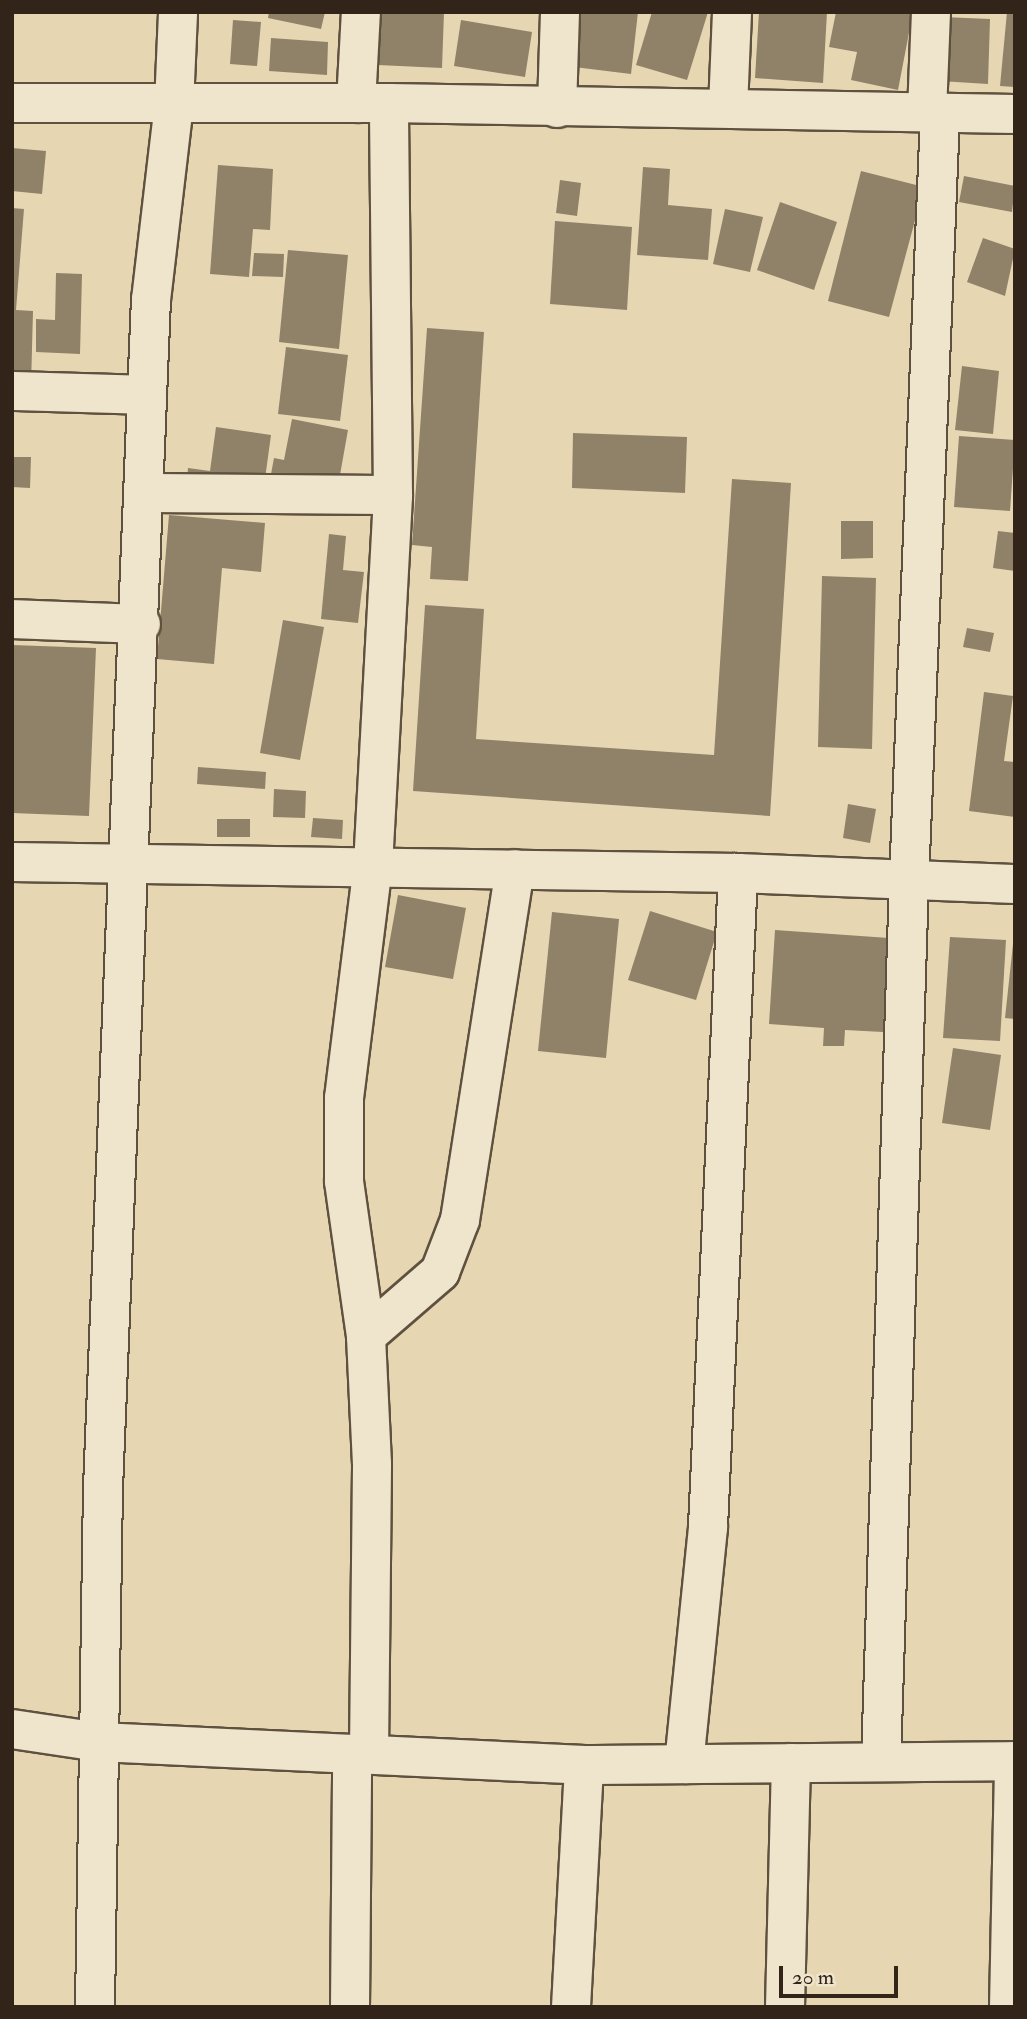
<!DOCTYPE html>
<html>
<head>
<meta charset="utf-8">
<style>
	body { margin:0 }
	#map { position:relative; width:1027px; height:2019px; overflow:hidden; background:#e6d7b2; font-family:"IM FELL Double Pica",serif }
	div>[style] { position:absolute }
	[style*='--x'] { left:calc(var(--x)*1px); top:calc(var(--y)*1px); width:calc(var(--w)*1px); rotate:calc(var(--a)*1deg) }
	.building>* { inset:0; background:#908169 }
	.roads { filter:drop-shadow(2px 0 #5f513f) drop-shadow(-2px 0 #5f513f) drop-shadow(0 2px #5f513f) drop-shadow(0 -2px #5f513f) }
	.street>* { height:38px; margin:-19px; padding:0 19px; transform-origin:19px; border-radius:19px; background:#efe5cd }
	.secondary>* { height:38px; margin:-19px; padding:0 19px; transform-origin:19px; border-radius:19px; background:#efe5cd }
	span { translate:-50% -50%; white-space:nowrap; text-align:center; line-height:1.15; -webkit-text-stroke:5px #efe5cd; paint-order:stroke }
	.frame { position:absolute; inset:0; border:14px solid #322419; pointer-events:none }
	.scale { position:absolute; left:779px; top:1966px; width:119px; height:32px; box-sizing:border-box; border:4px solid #322419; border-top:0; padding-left:9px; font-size:21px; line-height:24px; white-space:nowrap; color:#322419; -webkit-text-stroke:5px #efe5cd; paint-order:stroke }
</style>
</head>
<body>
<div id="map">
	<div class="building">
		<div style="clip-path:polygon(269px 12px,325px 12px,321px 29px,268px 18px)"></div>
		<div style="clip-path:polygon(380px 12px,444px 12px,442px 68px,378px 65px)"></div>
		<div style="clip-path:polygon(580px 12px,638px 12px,631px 74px,574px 67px)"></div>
		<div style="clip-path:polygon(652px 12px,708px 12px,687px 80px,636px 65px)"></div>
		<div style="clip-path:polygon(759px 12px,827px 12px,823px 83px,755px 78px)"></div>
		<div style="clip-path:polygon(836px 12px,913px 12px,898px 90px,851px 80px,857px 52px,829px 47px)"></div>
		<div style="clip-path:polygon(1007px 12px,1015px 12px,1015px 87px,1000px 86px)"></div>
		<div style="clip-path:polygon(943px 17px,990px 19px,988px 84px,940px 81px)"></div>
		<div style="clip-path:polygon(233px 20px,261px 22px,257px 66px,230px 64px)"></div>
		<div style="clip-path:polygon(461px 20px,532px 32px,525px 77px,454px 66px)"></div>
		<div style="clip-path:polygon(271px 38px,328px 42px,327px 75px,269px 71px)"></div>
		<div style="clip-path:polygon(12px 148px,46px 151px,42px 194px,12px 191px)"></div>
		<div style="clip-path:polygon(218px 165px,273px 169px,270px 230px,253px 229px,249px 277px,210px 274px)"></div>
		<div style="clip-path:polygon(643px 167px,670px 169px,668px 205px,712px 209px,708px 260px,637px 255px)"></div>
		<div style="clip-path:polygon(861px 171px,924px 187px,889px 317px,828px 301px)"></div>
		<div style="clip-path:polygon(964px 176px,1015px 186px,1012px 212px,959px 202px)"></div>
		<div style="clip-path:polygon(560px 180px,581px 183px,577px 216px,556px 213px)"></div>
		<div style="clip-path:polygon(780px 202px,837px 222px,814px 290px,757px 270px)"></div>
		<div style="clip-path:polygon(12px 208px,24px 209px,16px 310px,33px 311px,31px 386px,12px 385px)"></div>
		<div style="clip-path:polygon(725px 209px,763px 217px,750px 272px,713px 264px)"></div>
		<div style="clip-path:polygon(555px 221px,632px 227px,627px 310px,550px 304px)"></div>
		<div style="clip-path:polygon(983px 238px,1015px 249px,1005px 296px,967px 282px)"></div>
		<div style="clip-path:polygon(288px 250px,348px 255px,339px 349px,279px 342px)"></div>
		<div style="clip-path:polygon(254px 253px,284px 254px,283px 277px,252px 276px)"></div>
		<div style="clip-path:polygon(56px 273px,82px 274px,80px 354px,36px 352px,36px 319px,55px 320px)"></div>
		<div style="clip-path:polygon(427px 328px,484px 332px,468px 581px,430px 579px,432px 547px,412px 545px)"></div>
		<div style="clip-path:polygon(286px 347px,348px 355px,340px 421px,278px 414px)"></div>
		<div style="clip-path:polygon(962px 366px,999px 371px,993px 434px,955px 430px)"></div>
		<div style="clip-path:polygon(292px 419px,348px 430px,335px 503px,268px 490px,274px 458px,284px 460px)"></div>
		<div style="clip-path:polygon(216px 427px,271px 435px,262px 501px,186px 490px,188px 468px,210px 471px)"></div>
		<div style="clip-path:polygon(573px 433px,687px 437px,685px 493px,572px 488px)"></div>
		<div style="clip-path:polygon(959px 436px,1015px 440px,1010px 511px,954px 507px)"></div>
		<div style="clip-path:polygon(12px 457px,31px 457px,30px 488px,12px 487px)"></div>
		<div style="clip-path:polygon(732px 479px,791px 483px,770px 816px,413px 791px,425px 605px,484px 609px,476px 739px,714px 755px)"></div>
		<div style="clip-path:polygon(169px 515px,265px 523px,261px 572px,222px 568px,214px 664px,157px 659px)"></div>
		<div style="clip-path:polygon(841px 521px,873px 521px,873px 558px,841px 559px)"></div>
		<div style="clip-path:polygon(998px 531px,1015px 533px,1015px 571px,993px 568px)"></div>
		<div style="clip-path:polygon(329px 534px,346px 536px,343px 570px,364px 572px,358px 623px,321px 619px)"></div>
		<div style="clip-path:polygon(822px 576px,876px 578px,872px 749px,818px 747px)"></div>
		<div style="clip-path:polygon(283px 620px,324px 627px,300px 760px,260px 753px)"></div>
		<div style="clip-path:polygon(967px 628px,994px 633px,990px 652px,963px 647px)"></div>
		<div style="clip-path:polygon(12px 645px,96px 648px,89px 816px,12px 813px)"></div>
		<div style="clip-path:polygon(984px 692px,1013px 696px,1004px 761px,1015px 762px,1015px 817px,969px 811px)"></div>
		<div style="clip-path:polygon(198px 767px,266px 772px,265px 789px,197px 784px)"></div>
		<div style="clip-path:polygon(274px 789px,306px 791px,305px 818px,273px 817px)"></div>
		<div style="clip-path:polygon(848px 804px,876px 809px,870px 843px,843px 838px)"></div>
		<div style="clip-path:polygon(313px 818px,343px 820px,342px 839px,311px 837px)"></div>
		<div style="clip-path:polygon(217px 819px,250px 819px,250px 837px,217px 837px)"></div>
		<div style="clip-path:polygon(398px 895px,466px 908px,453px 979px,385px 967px)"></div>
		<div style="clip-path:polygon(650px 911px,717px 932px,696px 1000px,628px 980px)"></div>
		<div style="clip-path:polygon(552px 912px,619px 919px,606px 1058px,538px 1051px)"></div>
		<div style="clip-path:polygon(775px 930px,889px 938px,883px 1032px,845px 1030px,844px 1046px,823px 1046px,824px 1028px,769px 1024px)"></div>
		<div style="clip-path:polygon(950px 937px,1006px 940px,1000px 1041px,943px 1038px)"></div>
		<div style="clip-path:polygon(1013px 944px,1015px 944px,1015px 1019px,1005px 1018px)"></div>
		<div style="clip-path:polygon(953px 1048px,1001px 1055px,990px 1130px,942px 1123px)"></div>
	</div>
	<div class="roads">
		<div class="street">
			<div style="--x:12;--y:103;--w:377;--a:0"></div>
			<div style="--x:389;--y:103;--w:626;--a:1.01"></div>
			<div style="--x:356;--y:103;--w:91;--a:-86.9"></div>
			<div style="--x:557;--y:108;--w:96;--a:-88.2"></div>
			<div style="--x:728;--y:108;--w:96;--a:-87.6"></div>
			<div style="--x:927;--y:112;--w:100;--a:-87.7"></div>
			<div style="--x:12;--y:391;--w:135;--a:1.7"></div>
			<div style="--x:144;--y:493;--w:249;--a:0.5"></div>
			<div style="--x:12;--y:619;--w:129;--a:2.2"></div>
			<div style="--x:12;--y:862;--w:726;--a:0.87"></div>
			<div style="--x:738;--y:873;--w:277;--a:2.3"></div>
			<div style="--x:366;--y:1336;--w:98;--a:-40.9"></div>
			<div style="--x:440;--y:1272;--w:56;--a:-69"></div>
			<div style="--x:460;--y:1220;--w:355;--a:-81.1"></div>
			<div style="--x:12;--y:1729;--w:88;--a:8.5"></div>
			<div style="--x:99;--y:1742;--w:486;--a:2.7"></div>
			<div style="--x:584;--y:1765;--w:431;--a:-0.5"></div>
			<div style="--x:369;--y:1754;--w:290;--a:-89.4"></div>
			<div style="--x:372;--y:1464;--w:128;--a:-92.7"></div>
			<div style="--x:366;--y:1336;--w:157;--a:-98.1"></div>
			<div style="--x:344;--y:1181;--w:83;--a:-90"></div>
			<div style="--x:344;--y:1098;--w:234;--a:-82.9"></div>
			<div style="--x:373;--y:866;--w:372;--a:-86.9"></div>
			<div style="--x:393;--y:495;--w:392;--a:-90.6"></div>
			<div style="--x:881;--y:1762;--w:881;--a:-88.18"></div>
			<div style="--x:909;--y:881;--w:767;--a:-87.68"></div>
			<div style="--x:684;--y:1764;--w:238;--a:-84.2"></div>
			<div style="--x:708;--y:1527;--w:655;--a:-87.37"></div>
			<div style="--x:350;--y:2007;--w:253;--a:-89.5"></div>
			<div style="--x:571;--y:2007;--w:242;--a:-86.9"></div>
			<div style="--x:785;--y:2007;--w:244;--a:-88.6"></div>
			<div style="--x:1009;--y:2007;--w:246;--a:-88.8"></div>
		</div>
		<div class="secondary">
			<div style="--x:95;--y:2007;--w:519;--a:-89.12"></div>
			<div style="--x:103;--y:1488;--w:1189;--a:-87.69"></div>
			<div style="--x:151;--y:300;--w:196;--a:-83.3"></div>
			<div style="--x:174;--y:105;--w:93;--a:-87.5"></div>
		</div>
	</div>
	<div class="frame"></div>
	<div class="scale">20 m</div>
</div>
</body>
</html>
